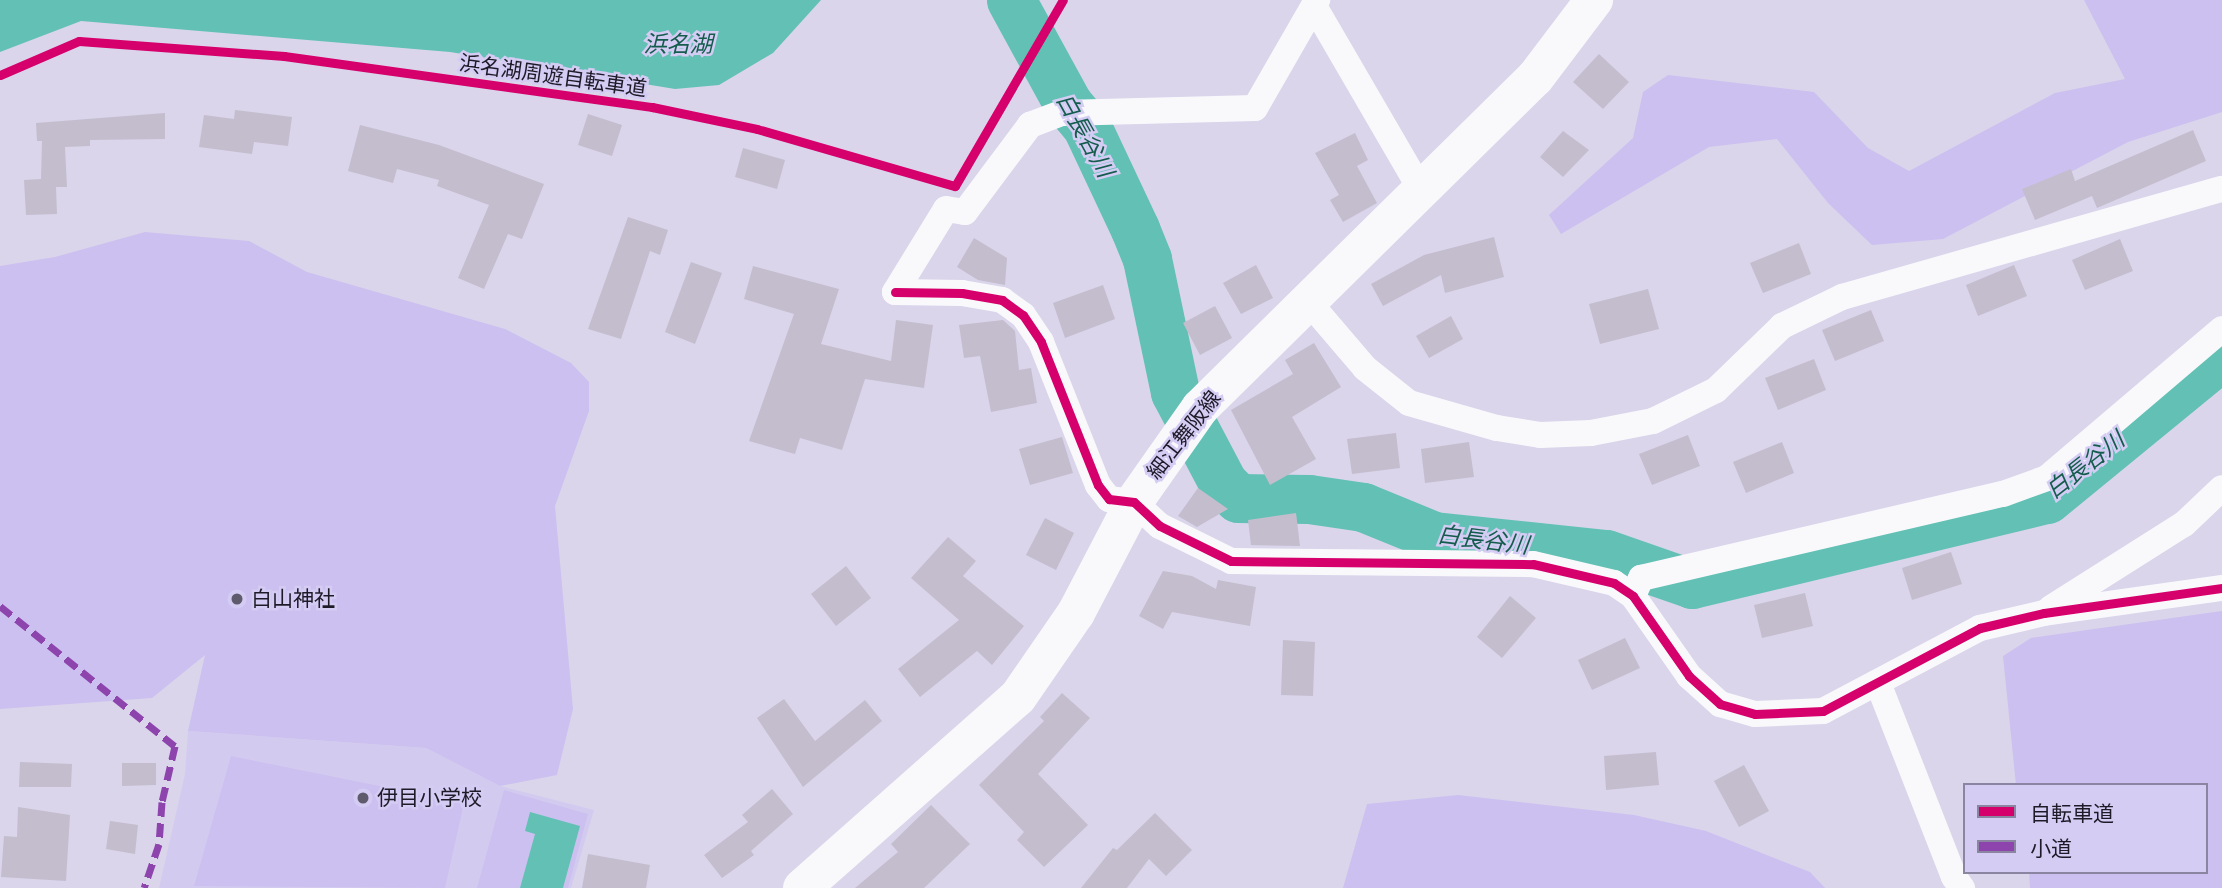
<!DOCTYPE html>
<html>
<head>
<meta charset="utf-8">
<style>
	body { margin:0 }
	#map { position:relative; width:2222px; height:888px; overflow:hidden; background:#dad5eb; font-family:"Zilla Slab","Noto Sans JP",serif }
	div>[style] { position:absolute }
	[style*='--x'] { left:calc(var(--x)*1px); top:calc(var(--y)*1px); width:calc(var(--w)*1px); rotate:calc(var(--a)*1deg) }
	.built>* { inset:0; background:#d3cbef }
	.green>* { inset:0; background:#ccc0f0 }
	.water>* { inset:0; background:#62c1b4 }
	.river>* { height:49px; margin:-24.5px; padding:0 24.5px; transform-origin:24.5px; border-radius:24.5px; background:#62c1b4 }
	.building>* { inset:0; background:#c4bdce }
	.street>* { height:26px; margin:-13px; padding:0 13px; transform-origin:13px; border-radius:13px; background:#f9f9fc }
	.primary>* { height:38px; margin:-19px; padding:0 19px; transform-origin:19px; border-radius:19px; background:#f9f9fc }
	.quiet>* { height:7px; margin-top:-3.5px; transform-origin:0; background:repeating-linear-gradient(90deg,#8e44ad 0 14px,transparent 0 21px) }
	.cycleway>* { height:9px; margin:-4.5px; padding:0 4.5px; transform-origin:4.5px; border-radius:4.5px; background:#d6006c }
	.dots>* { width:19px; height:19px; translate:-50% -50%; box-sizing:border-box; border:4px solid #d5ccf4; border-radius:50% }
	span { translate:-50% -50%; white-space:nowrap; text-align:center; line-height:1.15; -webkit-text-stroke:5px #d5ccf4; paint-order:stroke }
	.street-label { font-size:21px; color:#1e1a28 }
	.poi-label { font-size:21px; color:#1e1a28 }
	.left { translate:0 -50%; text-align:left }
	.water-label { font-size:23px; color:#145c4d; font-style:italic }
	.legend { position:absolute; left:1963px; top:783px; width:245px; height:91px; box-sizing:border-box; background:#d5ccf4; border:2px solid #8c85a2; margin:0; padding:9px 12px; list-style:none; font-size:21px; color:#1e1a28 }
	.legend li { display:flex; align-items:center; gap:14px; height:35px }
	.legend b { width:35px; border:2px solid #8c85a2 }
</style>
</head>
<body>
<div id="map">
	<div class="built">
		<div style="clip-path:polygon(188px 731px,426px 748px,500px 786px,594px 810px,571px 888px,159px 888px,185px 774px)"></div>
	</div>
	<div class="green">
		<div style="clip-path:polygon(2084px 0,2222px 0,2222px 112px,2128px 142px,1943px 239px,1872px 245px,1828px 203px,1777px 139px,1709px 147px,1561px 234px,1549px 215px,1633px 138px,1643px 92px,1668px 75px,1814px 92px,1868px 148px,1909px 171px,2055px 93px,2125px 79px)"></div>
		<div style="clip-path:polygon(145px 232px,249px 241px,307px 272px,505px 329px,571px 363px,589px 382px,589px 411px,555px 506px,573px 709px,557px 775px,500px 786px,426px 748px,188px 731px,205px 655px,152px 698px,0 709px,0 266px,55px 257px)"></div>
		<div style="clip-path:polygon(2222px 611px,2222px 888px,2030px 888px,2029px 872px,2206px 872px,2206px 785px,2016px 785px,2003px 656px,2031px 638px)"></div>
		<div style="clip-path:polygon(231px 756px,464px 803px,445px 888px,194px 886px)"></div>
		<div style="clip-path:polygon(504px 790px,588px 814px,568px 888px,477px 888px)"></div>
		<div style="clip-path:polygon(1458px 795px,1634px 815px,1706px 831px,1810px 872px,1825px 888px,1343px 888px,1367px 804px)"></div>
	</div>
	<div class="water">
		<div style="clip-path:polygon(0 0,821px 0,773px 53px,719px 85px,675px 89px,450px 52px,81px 21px,0 52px)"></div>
		<div style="clip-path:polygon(530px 812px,580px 826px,563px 888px,520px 888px,535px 834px,525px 831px)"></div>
	</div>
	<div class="river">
		<div style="--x:1011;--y:0;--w:119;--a:61.3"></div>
		<div style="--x:1068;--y:104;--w:30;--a:50"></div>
		<div style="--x:1087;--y:127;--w:113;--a:64.8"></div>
		<div style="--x:1135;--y:229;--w:32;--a:68"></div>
		<div style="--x:1147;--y:259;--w:136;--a:78.1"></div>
		<div style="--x:1175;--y:392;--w:103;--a:62.2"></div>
		<div style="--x:1223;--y:483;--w:21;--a:45"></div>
		<div style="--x:1238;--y:498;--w:71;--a:0.8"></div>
		<div style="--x:1309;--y:499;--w:55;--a:8.4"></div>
		<div style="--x:1363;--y:507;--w:77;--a:22.2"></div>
		<div style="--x:1434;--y:536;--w:173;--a:6"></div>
		<div style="--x:1606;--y:554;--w:91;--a:19.2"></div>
		<div style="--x:1692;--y:584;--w:365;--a:-13.5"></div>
		<div style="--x:2047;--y:499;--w:226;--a:-39.3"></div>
	</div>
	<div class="building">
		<div style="clip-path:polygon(1599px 54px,1629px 82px,1603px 109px,1573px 82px)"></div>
		<div style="clip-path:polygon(235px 110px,292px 117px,288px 146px,254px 142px,252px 154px,199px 147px,204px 115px,234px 119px)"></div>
		<div style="clip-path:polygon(165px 113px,165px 139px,90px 140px,90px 146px,65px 147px,67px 187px,56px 187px,57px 214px,26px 215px,24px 180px,41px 179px,42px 141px,37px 141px,36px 123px)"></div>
		<div style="clip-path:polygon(588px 114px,622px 125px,612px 156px,578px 145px)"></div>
		<div style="clip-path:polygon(360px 125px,439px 145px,544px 184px,522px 239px,508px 234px,484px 289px,458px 278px,489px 205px,437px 186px,439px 180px,397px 169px,393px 183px,348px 171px)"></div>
		<div style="clip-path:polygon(2193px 130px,2206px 161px,2097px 208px,2092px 196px,2035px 220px,2022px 189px,2071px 169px,2075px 181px)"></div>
		<div style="clip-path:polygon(1563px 131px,1589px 150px,1563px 177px,1540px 157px)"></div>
		<div style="clip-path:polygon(1355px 133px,1368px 160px,1357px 166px,1377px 203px,1343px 222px,1330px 200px,1339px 195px,1315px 153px)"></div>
		<div style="clip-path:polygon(743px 148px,785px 160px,777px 189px,735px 177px)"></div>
		<div style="clip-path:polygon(628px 217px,668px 230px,660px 255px,650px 251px,621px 339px,588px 329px)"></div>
		<div style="clip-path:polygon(1494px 237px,1504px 277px,1445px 293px,1441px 275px,1383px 306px,1371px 284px,1424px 255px)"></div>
		<div style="clip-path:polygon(974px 238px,1007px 258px,1005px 285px,978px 280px,957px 267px)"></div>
		<div style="clip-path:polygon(2120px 239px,2133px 271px,2085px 290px,2072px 260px)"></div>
		<div style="clip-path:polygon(1799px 243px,1811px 274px,1763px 293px,1750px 263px)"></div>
		<div style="clip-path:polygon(691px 262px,722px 273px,695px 344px,665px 332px)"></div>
		<div style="clip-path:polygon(1256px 265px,1273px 298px,1241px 314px,1223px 283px)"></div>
		<div style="clip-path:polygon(2014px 265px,2027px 296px,1978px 316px,1966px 285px)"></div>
		<div style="clip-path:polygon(753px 266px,839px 289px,821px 344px,891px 361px,896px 320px,933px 325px,924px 388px,865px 379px,842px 450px,800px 438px,795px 454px,749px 441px,794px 314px,744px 299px)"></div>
		<div style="clip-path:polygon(1103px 285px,1115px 319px,1065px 338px,1053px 303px)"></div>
		<div style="clip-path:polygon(1648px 289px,1659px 329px,1600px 344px,1589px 304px)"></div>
		<div style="clip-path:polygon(1215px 306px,1232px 338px,1200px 355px,1183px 323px)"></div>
		<div style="clip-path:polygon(1871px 310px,1884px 341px,1835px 361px,1822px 330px)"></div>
		<div style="clip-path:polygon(1451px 316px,1463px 339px,1429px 358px,1416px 336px)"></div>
		<div style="clip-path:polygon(1003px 320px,1015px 331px,1019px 370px,1031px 368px,1037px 403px,991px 412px,980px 356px,964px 358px,959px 325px)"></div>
		<div style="clip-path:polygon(1314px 343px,1341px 387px,1292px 417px,1316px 459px,1270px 485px,1231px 410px,1293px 374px,1285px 360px)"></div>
		<div style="clip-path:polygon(1814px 359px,1826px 390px,1778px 410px,1765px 378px)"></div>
		<div style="clip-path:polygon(1396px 433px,1400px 468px,1352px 474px,1347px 439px)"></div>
		<div style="clip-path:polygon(1688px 435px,1700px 466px,1652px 485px,1639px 454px)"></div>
		<div style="clip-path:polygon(1062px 437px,1073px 473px,1030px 485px,1019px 449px)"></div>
		<div style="clip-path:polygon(1469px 442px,1474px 477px,1425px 483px,1421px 449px)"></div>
		<div style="clip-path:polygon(1782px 442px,1794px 473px,1746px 493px,1733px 462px)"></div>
		<div style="clip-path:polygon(1198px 488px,1228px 509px,1197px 527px,1178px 516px)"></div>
		<div style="clip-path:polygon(1296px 513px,1300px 546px,1251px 545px,1248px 520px)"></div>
		<div style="clip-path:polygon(1045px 518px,1074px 533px,1056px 570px,1026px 555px)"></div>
		<div style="clip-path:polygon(948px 537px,976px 561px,963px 576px,1024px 626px,992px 665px,977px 651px,920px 697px,898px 669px,959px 620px,911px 578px)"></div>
		<div style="clip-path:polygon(1951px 552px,1962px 584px,1912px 600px,1902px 568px)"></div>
		<div style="clip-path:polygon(846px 566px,871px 598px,836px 626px,811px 594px)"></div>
		<div style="clip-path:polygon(1163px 571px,1192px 576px,1216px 589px,1218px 580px,1256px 587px,1250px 626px,1172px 612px,1163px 629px,1139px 616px)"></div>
		<div style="clip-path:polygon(1805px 593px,1813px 626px,1762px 638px,1754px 605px)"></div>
		<div style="clip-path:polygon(1510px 596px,1536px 618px,1502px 658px,1477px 637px)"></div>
		<div style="clip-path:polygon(1625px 638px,1640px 668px,1592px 690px,1578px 660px)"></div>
		<div style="clip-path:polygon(1283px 640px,1315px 642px,1313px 696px,1281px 695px)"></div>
		<div style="clip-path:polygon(1062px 693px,1090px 718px,1038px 774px,1088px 825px,1044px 867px,1017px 840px,1024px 832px,979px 785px,1044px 721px,1040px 717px)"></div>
		<div style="clip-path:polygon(784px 699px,815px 741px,865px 700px,882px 721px,803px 787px,757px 718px)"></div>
		<div style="clip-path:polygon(1656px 752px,1659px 785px,1606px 790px,1604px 756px)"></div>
		<div style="clip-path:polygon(20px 762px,72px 764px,71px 787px,19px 787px)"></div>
		<div style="clip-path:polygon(122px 763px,156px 763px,156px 785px,122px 786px)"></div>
		<div style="clip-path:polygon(1744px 765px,1769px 811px,1739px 827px,1714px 781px)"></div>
		<div style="clip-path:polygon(772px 789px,793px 814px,751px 851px,754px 855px,722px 878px,704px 855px,748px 822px,742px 815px)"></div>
		<div style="clip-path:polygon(931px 805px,970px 844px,924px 888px,855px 888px,898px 852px,891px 844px)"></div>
		<div style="clip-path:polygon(18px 807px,70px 815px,66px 881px,1px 877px,4px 836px,17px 837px)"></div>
		<div style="clip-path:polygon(1155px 813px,1192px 850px,1166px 876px,1149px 859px,1127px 888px,1081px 888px,1113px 848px,1117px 850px)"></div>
		<div style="clip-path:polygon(110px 821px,138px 825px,135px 854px,106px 849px)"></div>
		<div style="clip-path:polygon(588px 854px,650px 865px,646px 888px,582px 888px)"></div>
	</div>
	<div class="street">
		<div style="--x:1314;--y:6;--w:216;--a:59.8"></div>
		<div style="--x:895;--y:292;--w:67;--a:0.9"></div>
		<div style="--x:962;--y:293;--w:41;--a:9.9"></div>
		<div style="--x:1002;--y:300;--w:26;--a:36"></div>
		<div style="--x:1023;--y:315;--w:32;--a:56"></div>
		<div style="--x:1041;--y:342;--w:154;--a:68.3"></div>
		<div style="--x:1098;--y:485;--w:18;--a:52"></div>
		<div style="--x:1109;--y:499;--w:25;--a:7"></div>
		<div style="--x:1134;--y:502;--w:35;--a:43"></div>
		<div style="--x:1160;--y:526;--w:79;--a:26.2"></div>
		<div style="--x:1231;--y:561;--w:302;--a:0.6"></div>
		<div style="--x:1533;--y:564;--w:83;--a:13.2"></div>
		<div style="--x:1614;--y:583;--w:23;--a:34"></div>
		<div style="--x:1633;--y:596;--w:98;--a:55"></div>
		<div style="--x:1689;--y:676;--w:42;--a:42.1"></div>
		<div style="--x:1720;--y:704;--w:36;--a:16"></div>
		<div style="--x:1755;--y:714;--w:68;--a:-2.5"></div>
		<div style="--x:1823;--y:711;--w:178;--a:-27.9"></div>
		<div style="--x:1980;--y:628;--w:66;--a:-13.2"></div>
		<div style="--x:2044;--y:613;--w:180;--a:-8"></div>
		<div style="--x:895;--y:292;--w:97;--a:-58.4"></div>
		<div style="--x:946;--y:209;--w:19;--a:9"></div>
		<div style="--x:965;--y:212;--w:109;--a:-53.2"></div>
		<div style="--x:1030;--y:125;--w:34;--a:-21"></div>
		<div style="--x:1062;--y:113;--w:193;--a:-1.5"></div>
		<div style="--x:1255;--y:108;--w:125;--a:-60.1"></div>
		<div style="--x:1307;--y:300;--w:89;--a:49.5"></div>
		<div style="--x:1365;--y:368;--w:56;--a:38.5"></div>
		<div style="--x:1409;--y:403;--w:91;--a:15.9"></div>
		<div style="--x:1497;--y:428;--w:44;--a:9.2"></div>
		<div style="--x:1540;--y:435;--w:51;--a:-2.2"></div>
		<div style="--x:1591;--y:433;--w:63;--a:-11"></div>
		<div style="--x:1653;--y:421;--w:70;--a:-26.2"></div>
		<div style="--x:1716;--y:390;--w:92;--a:-44.1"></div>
		<div style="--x:1782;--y:326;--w:67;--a:-25.8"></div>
		<div style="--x:1842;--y:297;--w:395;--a:-15.9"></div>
		<div style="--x:1633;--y:596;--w:20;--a:-66"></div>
		<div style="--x:1641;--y:578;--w:372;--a:-13.1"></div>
		<div style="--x:2003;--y:494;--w:47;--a:-20"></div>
		<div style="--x:2047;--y:478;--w:230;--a:-40.4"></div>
		<div style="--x:2051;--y:608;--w:157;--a:-32.3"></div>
		<div style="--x:2184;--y:524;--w:52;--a:-43.5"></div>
		<div style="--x:1878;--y:683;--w:208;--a:68.6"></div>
		<div style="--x:1954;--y:877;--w:14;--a:54"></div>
	</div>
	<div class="primary">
		<div style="--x:802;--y:888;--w:288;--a:-41.5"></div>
		<div style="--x:1018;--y:697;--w:102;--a:-55.4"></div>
		<div style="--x:1076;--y:613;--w:125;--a:-62.4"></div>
		<div style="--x:1134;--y:502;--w:115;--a:-54.9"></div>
		<div style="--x:1200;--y:408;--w:470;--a:-44.6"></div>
		<div style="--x:1535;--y:78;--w:98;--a:-52.9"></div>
	</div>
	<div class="quiet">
		<div style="--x:0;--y:606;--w:224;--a:38.7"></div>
		<div style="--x:175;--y:746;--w:57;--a:103.1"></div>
		<div style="--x:162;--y:802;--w:42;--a:94.1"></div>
		<div style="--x:159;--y:844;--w:46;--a:108.8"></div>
	</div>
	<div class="cycleway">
		<div style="--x:0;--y:75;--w:86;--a:-23.3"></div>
		<div style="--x:79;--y:41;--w:206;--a:4.2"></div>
		<div style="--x:284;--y:56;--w:372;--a:7.9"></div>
		<div style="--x:652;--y:107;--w:107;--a:11.8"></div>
		<div style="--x:757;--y:129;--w:206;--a:16.1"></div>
		<div style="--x:955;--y:186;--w:215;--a:-59.9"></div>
		<div style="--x:895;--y:292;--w:67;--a:0.9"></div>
		<div style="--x:962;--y:293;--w:41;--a:9.9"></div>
		<div style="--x:1002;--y:300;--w:26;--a:36"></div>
		<div style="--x:1023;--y:315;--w:32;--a:56"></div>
		<div style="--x:1041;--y:342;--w:154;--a:68.3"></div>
		<div style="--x:1098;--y:485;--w:18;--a:52"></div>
		<div style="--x:1109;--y:499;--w:25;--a:7"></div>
		<div style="--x:1134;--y:502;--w:35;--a:43"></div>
		<div style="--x:1160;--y:526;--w:79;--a:26.2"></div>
		<div style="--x:1231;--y:561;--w:302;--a:0.6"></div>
		<div style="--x:1533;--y:564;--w:83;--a:13.2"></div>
		<div style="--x:1614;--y:583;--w:23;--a:34"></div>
		<div style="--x:1633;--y:596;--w:98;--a:55"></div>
		<div style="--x:1689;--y:676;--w:42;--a:42.1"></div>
		<div style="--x:1720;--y:704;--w:36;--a:16"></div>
		<div style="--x:1755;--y:714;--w:68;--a:-2.5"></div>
		<div style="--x:1823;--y:711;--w:178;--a:-27.9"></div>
		<div style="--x:1980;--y:628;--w:66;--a:-13.2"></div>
		<div style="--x:2044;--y:613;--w:180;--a:-8"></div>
	</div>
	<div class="dots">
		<div style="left:237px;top:599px;background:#605b6c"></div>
		<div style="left:363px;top:798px;background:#605b6c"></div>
	</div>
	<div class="street-label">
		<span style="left:553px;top:76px;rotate:8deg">浜名湖周遊自転車道</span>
		<span style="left:1184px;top:435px;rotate:-52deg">細江舞阪線</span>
	</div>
	<div class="poi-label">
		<span class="left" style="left:251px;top:599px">白山神社</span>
		<span class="left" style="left:377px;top:798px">伊目小学校</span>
	</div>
	<div class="water-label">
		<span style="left:678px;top:44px">浜名湖</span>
		<span style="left:1085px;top:135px;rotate:61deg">白長谷川</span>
		<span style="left:2085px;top:465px;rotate:-38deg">白長谷川</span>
		<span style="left:1483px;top:540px;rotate:7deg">白長谷川</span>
	</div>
	<ul class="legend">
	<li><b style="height:9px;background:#d6006c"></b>自転車道</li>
	<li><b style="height:9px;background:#8e44ad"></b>小道</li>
	</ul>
</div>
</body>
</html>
